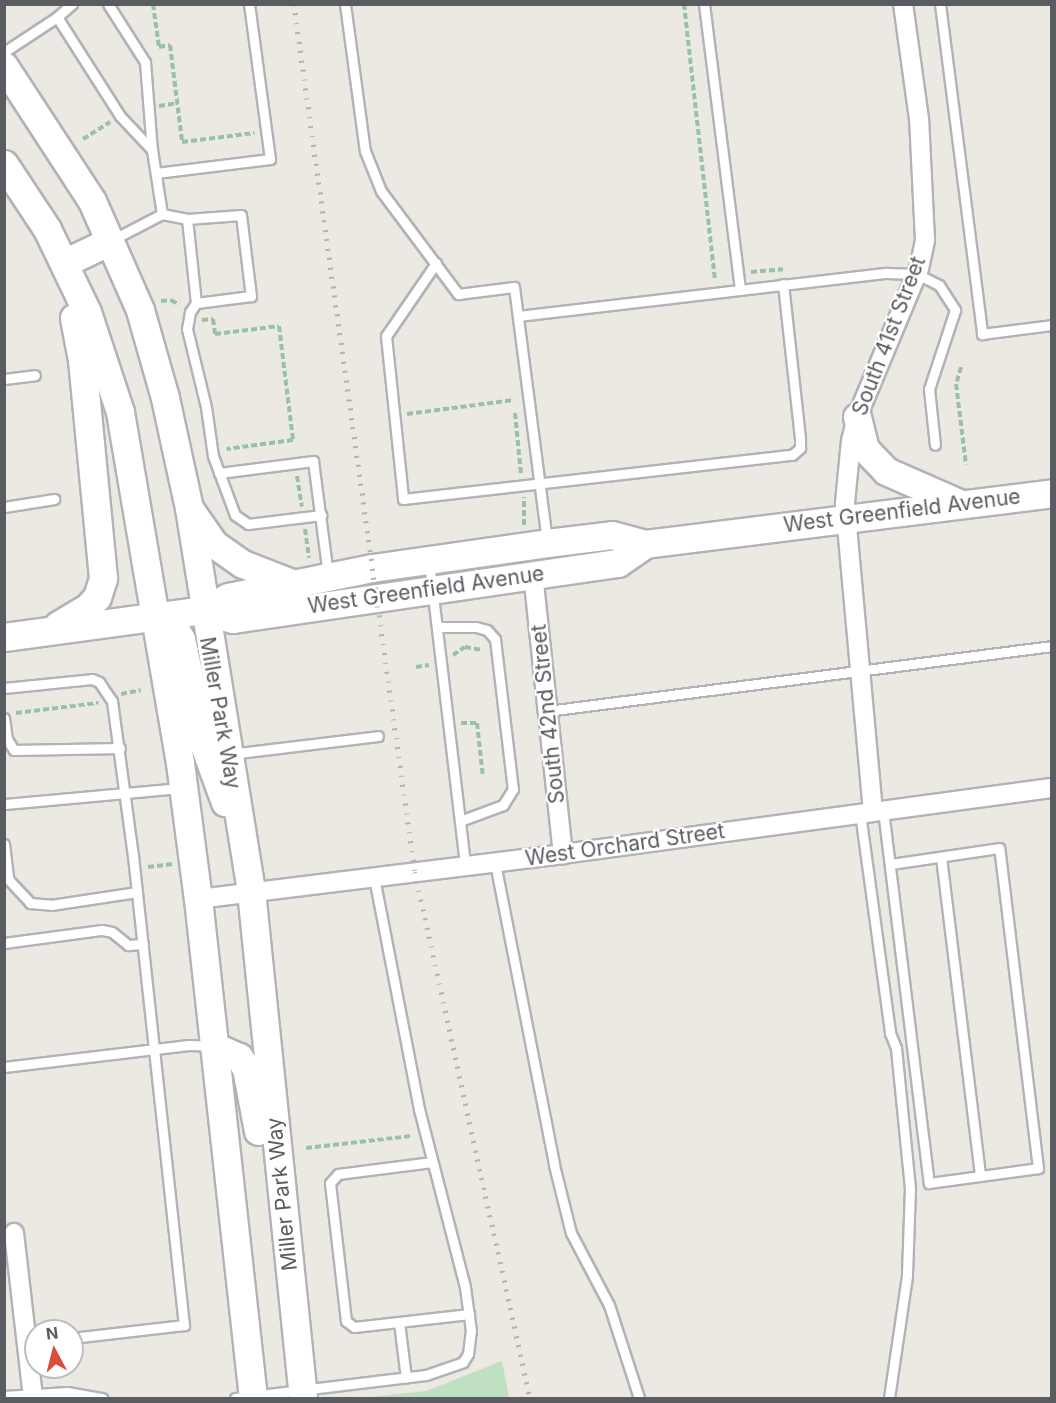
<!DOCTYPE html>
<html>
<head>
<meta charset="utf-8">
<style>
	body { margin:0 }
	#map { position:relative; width:1056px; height:1403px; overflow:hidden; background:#ebe9e1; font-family:Inter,sans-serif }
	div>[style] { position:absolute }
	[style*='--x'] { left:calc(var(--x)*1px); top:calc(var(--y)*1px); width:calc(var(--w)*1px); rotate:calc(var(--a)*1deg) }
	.green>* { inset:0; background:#bfe1c1 }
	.path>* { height:4px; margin-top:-2px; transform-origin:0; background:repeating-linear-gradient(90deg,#99c1a7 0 6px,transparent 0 9px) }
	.roads { filter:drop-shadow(2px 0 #b1b3b8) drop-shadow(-2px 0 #b1b3b8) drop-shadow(0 2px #b1b3b8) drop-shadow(0 -2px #b1b3b8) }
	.service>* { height:9px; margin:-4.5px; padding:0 4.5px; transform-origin:4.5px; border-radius:4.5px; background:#fff }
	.minor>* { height:18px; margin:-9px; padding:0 9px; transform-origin:9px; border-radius:9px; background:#fff }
	.secondary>* { height:27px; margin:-13.5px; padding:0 13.5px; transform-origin:13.5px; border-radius:13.5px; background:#fff }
	.rail>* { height:4.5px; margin-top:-2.25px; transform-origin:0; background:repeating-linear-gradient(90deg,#b1b2b2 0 1.5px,transparent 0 9.5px) }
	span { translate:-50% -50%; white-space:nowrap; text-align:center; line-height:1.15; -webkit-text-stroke:4.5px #fff; paint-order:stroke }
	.street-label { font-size:21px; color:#595c61 }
	.frame { position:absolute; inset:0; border:6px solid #595c61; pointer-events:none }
	.north { position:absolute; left:24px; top:1319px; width:60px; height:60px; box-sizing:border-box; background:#fff; border:2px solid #bdbec0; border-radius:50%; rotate:353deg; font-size:16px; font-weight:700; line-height:24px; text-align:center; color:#595c61 }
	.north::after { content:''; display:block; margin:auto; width:21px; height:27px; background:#da4d38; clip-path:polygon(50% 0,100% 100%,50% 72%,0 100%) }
</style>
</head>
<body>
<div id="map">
	<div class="green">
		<div style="clip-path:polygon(502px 1361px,509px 1398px,360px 1398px,426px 1391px)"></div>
	</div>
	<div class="path">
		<div style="--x:153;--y:4;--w:43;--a:82.1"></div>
		<div style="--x:159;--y:47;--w:11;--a:-10"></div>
		<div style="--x:170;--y:45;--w:98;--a:82.9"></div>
		<div style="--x:182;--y:142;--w:73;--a:-7.1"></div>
		<div style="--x:684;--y:4;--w:277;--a:83.6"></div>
		<div style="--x:159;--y:106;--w:18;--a:-9"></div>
		<div style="--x:83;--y:139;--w:32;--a:-32"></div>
		<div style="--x:751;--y:272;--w:32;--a:-5"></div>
		<div style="--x:161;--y:301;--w:10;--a:-6"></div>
		<div style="--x:171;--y:300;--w:9;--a:32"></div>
		<div style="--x:202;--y:320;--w:11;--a:-5"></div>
		<div style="--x:213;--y:319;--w:15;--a:82"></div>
		<div style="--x:215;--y:334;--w:64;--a:-7.1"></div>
		<div style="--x:279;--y:326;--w:115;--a:83"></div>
		<div style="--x:293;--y:440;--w:67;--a:172.2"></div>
		<div style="--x:961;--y:367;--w:18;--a:106"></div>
		<div style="--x:956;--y:384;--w:81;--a:82.9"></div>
		<div style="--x:515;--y:413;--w:61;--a:84.4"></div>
		<div style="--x:407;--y:414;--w:108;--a:-7.5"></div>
		<div style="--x:297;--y:476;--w:31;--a:81"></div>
		<div style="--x:524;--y:525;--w:28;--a:-90"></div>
		<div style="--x:305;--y:529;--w:29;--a:82"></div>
		<div style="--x:453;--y:655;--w:14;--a:-34"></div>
		<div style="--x:465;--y:647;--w:17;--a:10"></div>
		<div style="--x:416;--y:667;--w:13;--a:-9"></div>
		<div style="--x:121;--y:694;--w:20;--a:-11"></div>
		<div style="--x:16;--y:713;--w:83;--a:-7"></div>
		<div style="--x:461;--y:723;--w:16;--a:0"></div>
		<div style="--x:477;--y:723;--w:54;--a:83.7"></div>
		<div style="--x:148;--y:867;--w:25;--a:-7"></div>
		<div style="--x:306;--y:1148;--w:107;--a:-6.5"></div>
	</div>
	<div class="roads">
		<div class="service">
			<div style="--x:108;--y:4;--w:69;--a:57.5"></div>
			<div style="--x:145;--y:62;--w:88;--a:85.5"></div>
			<div style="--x:345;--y:4;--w:148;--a:82.3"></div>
			<div style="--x:365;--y:151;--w:43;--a:68.2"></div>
			<div style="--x:381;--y:191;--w:129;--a:53.2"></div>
			<div style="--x:458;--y:294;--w:56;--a:-7.1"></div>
			<div style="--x:514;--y:287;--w:257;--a:82.6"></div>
			<div style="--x:704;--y:4;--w:287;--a:82.8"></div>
			<div style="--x:940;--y:4;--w:333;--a:82.7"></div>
			<div style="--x:982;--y:334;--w:71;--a:-7.3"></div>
			<div style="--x:57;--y:17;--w:20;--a:-41"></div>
			<div style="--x:4;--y:52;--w:64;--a:-33.4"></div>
			<div style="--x:57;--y:17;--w:117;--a:57.5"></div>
			<div style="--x:120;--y:116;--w:47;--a:46.7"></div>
			<div style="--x:152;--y:150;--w:65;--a:81.1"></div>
			<div style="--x:162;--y:214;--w:56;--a:152.5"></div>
			<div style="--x:156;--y:173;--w:115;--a:-7"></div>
			<div style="--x:270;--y:159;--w:156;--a:-97.7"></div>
			<div style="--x:162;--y:214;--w:25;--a:11"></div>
			<div style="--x:187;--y:219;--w:54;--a:-4.2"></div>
			<div style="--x:241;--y:215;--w:82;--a:83"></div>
			<div style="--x:251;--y:296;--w:55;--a:172.7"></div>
			<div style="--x:196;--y:303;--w:84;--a:-96.1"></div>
			<div style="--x:436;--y:263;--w:88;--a:124.4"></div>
			<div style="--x:386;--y:336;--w:164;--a:84"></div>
			<div style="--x:403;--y:499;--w:391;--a:-6.5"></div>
			<div style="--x:792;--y:455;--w:11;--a:-41"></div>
			<div style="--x:800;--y:448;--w:10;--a:-90"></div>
			<div style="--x:800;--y:438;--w:155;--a:-96.3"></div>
			<div style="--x:196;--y:303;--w:11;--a:124"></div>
			<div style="--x:190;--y:312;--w:17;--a:100"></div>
			<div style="--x:187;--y:329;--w:80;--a:76.3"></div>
			<div style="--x:206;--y:407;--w:49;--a:81.9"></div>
			<div style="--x:213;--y:456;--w:63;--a:69.6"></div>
			<div style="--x:235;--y:515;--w:16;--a:35"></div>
			<div style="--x:248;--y:524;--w:74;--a:-7"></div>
			<div style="--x:518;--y:316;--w:371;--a:-6.7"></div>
			<div style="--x:886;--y:273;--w:31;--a:2"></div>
			<div style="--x:917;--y:274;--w:25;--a:27"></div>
			<div style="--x:939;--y:285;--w:30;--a:57"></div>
			<div style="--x:955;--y:310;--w:83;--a:108.2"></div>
			<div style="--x:929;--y:389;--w:56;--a:83.9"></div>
			<div style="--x:4;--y:379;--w:31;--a:-7"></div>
			<div style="--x:219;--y:473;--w:95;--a:-7.3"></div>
			<div style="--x:313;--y:461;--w:115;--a:82.5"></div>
			<div style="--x:4;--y:507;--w:51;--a:-9.1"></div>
			<div style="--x:429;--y:562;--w:306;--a:83.2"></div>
			<div style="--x:439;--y:627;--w:37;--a:0"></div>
			<div style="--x:476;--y:627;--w:11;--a:15"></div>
			<div style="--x:487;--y:630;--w:12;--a:48"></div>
			<div style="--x:495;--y:639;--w:151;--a:83.2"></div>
			<div style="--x:513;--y:789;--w:19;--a:122"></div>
			<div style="--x:503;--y:805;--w:46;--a:159.6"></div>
			<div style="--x:4;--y:688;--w:88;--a:-5.8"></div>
			<div style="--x:92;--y:679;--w:8;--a:23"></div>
			<div style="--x:99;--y:682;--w:23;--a:56"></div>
			<div style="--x:112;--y:701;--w:156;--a:82.3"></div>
			<div style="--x:133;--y:856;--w:472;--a:83.8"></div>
			<div style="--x:184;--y:1325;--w:113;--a:173.4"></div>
			<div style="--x:547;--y:711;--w:509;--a:-7.33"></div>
			<div style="--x:4;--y:718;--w:21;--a:82"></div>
			<div style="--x:7;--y:739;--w:13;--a:58"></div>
			<div style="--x:14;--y:750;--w:106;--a:-1.1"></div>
			<div style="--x:230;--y:754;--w:149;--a:-6.9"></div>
			<div style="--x:4;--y:804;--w:178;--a:-5.2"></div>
			<div style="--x:883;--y:810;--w:376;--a:83"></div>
			<div style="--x:929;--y:1183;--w:110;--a:-7.8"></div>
			<div style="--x:1038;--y:1168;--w:322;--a:-96.9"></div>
			<div style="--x:999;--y:848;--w:110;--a:171.6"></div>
			<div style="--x:860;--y:813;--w:222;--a:82.2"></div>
			<div style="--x:890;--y:1033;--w:16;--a:68"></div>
			<div style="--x:896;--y:1048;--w:141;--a:84.3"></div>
			<div style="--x:910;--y:1188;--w:88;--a:92"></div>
			<div style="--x:907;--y:1276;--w:123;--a:98.4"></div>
			<div style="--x:4;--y:844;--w:35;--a:83"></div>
			<div style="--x:8;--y:879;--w:33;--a:47"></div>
			<div style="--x:30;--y:903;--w:21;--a:5"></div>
			<div style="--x:51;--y:905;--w:87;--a:-8.6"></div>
			<div style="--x:941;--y:857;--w:321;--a:83"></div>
			<div style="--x:495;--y:863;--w:308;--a:78.9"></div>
			<div style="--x:554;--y:1165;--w:70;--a:76"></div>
			<div style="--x:571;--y:1233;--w:81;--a:62.2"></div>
			<div style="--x:609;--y:1305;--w:98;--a:72.1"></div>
			<div style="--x:4;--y:943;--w:99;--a:-7.6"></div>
			<div style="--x:102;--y:930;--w:10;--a:11"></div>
			<div style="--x:112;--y:932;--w:21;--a:39"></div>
			<div style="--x:128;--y:945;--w:15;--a:-4"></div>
			<div style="--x:4;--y:1067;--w:186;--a:-6.8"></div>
			<div style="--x:189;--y:1045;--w:23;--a:2"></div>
			<div style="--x:432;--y:1162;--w:95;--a:172.7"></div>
			<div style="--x:338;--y:1174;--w:12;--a:132"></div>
			<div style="--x:330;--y:1183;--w:139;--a:83.4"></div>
			<div style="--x:346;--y:1321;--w:10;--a:37"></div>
			<div style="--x:354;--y:1327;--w:116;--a:-6.4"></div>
			<div style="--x:399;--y:1322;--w:56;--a:82.9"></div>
			<div style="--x:4;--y:1396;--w:63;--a:-3.6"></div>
			<div style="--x:67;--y:1392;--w:36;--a:10"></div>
			<div style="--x:235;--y:1398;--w:192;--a:-6.9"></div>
			<div style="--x:426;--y:1375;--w:39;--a:-19"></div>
			<div style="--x:463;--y:1362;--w:9;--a:-58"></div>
			<div style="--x:468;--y:1354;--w:23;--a:-83"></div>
			<div style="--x:471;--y:1331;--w:44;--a:-97.8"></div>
			<div style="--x:465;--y:1287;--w:184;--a:-104.5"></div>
			<div style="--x:419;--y:1109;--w:236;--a:-101"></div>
		</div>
		<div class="minor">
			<div style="--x:533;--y:574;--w:282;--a:83.9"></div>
			<div style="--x:873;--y:812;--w:310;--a:-95.2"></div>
			<div style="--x:845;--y:503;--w:62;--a:-84.5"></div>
			<div style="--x:851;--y:441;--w:25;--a:-76"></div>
			<div style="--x:857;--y:417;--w:160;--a:-67.3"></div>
			<div style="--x:919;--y:269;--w:30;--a:-78"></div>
			<div style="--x:925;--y:240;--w:121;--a:-92.8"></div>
			<div style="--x:919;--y:119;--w:116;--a:-97.9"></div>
			<div style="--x:198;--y:899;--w:368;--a:-7"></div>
			<div style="--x:563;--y:854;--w:493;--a:-7.7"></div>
			<div style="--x:14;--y:1233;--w:166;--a:83.4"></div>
		</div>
		<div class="secondary">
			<div style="--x:4;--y:66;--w:161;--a:56.9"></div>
			<div style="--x:92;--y:201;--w:119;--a:66.2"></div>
			<div style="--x:140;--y:310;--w:91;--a:74.1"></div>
			<div style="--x:165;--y:398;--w:113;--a:77.7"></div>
			<div style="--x:189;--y:508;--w:388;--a:80.8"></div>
			<div style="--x:251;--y:891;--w:510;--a:84.14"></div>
			<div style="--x:4;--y:164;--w:78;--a:56.5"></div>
			<div style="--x:47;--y:229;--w:92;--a:64.3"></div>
			<div style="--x:87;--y:312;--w:105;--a:71.7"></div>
			<div style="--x:120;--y:412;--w:356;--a:80.3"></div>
			<div style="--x:180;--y:763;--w:137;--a:82.5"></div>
			<div style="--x:198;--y:899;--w:502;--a:83.71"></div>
			<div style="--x:64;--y:263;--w:51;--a:-25.6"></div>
			<div style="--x:857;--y:417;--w:33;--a:76"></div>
			<div style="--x:865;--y:449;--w:30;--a:46"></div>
			<div style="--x:886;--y:471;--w:80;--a:23.7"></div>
			<div style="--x:191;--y:511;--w:40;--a:55.1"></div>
			<div style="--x:214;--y:544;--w:35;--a:35"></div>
			<div style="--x:243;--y:564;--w:58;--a:21.3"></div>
			<div style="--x:203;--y:610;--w:31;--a:17"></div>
			<div style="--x:233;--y:619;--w:389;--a:-8.3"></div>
			<div style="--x:618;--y:563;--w:33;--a:-35"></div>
			<div style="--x:154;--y:617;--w:18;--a:19"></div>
			<div style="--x:171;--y:623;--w:19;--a:58"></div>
			<div style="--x:181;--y:639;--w:108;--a:77.8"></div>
			<div style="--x:204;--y:745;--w:61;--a:69.8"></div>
			<div style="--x:58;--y:625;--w:35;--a:-31"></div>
			<div style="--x:88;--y:607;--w:13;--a:-48"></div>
			<div style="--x:97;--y:597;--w:20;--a:-72"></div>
			<div style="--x:103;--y:578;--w:219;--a:-95.5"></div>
			<div style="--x:82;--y:360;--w:43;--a:-100.8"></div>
			<div style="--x:4;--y:637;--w:201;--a:-7.7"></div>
			<div style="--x:203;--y:610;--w:28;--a:-27"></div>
			<div style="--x:228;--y:597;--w:147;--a:-11.4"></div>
			<div style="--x:372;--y:568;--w:177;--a:-8.1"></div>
			<div style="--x:547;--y:543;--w:65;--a:-7"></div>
			<div style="--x:612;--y:535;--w:34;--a:15"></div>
			<div style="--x:645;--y:544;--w:410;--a:-7.1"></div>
			<div style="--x:214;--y:1046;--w:27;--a:24"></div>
			<div style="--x:239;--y:1057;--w:13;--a:58"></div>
			<div style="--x:246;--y:1068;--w:64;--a:79.2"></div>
		</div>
	</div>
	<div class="rail">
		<div style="--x:294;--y:4;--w:876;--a:82.06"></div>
		<div style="--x:415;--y:872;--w:538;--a:77.67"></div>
	</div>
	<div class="street-label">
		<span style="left:889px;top:336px;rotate:-69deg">South 41st Street</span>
		<span style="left:902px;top:511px;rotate:-7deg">West Greenfield Avenue</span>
		<span style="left:426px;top:590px;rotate:-8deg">West Greenfield Avenue</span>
		<span style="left:220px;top:713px;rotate:80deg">Miller Park Way</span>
		<span style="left:548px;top:714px;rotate:-96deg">South 42nd Street</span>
		<span style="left:625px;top:845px;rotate:-8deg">West Orchard Street</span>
		<span style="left:282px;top:1194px;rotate:-96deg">Miller Park Way</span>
	</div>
	<div class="frame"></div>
	<div class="north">N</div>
</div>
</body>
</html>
